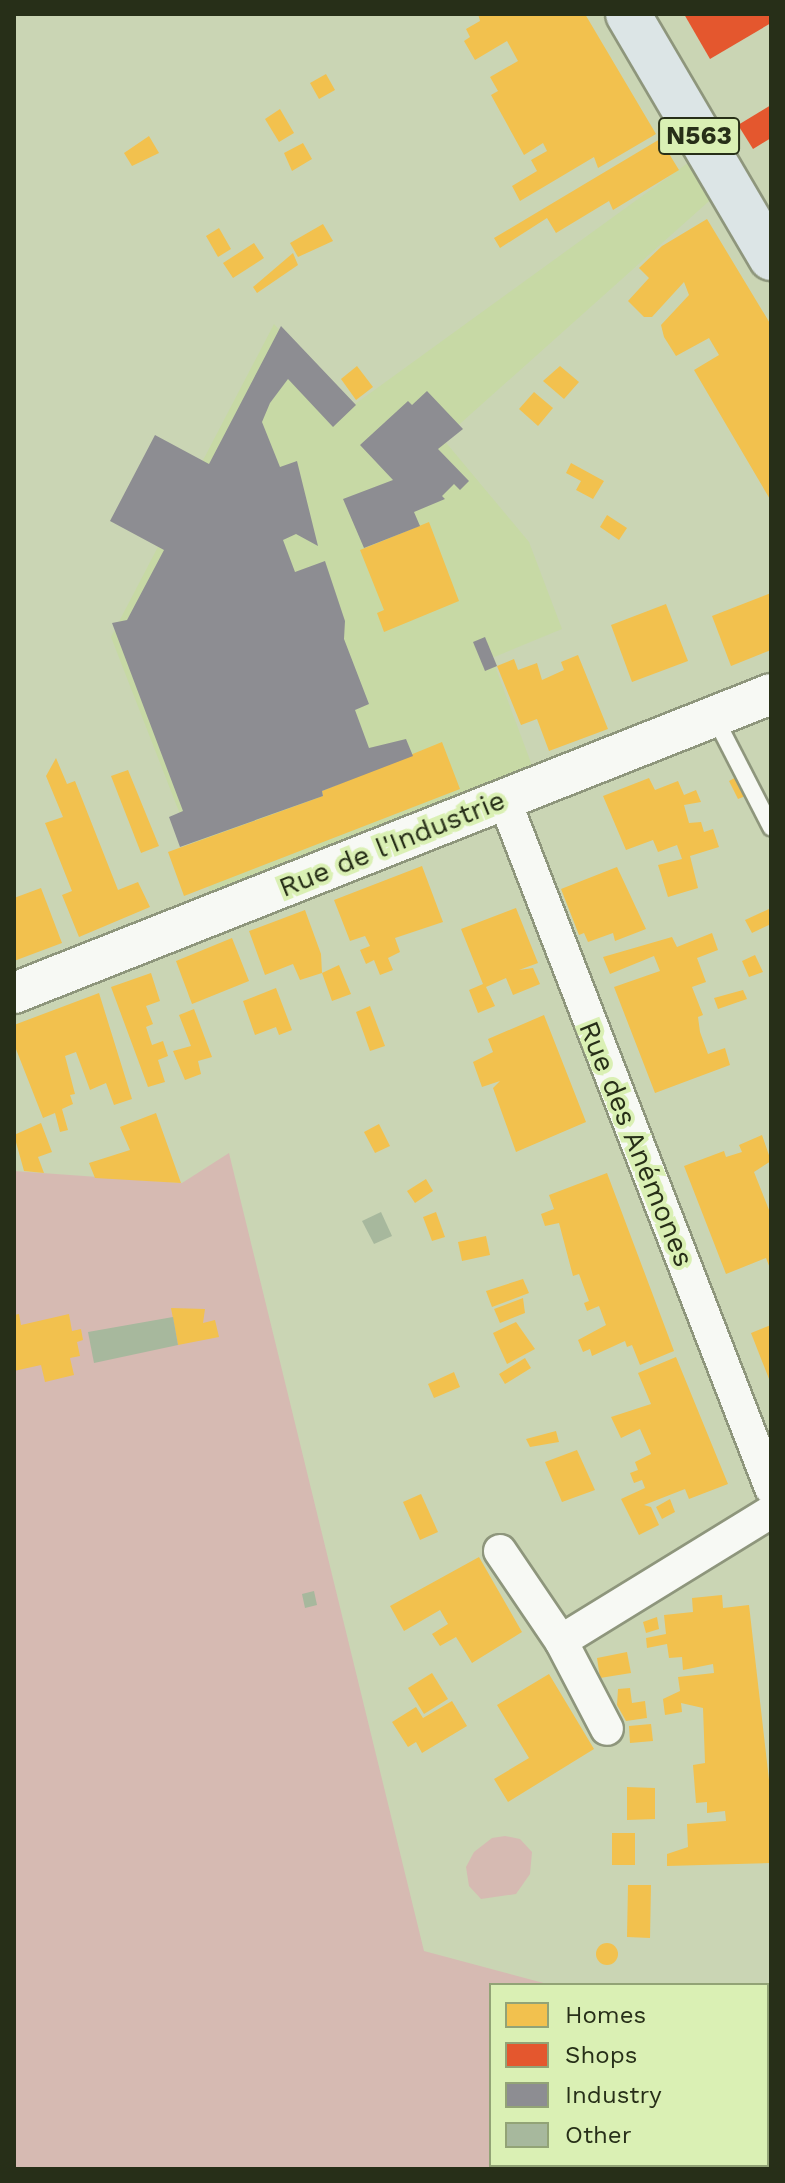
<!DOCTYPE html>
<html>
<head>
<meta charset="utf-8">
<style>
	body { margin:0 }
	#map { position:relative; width:785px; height:2183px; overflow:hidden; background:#cad5b4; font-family:"Work Sans",sans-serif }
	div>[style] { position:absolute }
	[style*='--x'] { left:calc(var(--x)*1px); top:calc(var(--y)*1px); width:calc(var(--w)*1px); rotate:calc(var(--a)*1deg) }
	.built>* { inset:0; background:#c7d9a5 }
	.green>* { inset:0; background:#d6bab2 }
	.homes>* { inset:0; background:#f2c14e }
	.round { border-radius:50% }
	.shops>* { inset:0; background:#e4572e }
	.industry>* { inset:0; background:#8d8d92 }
	.building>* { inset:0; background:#a7b89d }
	.roads { filter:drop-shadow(2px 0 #8e967c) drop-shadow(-2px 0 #8e967c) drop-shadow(0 2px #8e967c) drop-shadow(0 -2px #8e967c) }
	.service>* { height:16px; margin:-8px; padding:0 8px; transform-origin:8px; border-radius:8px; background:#f7f9f4 }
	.minor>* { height:32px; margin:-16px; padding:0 16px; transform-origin:16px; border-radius:16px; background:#f7f9f4 }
	.tertiary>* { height:40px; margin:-20px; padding:0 20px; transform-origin:20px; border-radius:20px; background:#f7f9f4 }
	.primary>* { height:44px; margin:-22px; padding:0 22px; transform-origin:22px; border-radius:22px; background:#dce5e6 }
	span { translate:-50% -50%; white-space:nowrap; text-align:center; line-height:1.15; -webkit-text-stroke:8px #daf0b4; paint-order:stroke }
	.shield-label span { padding:2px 6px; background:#daf0b4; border:2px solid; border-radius:6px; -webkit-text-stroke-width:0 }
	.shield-label { font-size:26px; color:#272f18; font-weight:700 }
	.street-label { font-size:28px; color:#272f18 }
	.frame { position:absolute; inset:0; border:16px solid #272f18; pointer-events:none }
	.legend { position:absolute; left:489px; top:1983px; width:280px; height:184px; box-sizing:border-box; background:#daf0b4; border:2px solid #92a376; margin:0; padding:10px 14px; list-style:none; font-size:24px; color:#272f18 }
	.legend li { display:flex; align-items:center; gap:16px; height:40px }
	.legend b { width:40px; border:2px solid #92a376 }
</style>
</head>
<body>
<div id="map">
	<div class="built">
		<div style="clip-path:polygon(696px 157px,717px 194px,443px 439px,529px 542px,562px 629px,492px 658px,534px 771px,211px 894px,111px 637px,274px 324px,351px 407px)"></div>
	</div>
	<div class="green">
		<div style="clip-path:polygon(229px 1153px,424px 1951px,551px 1985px,491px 1985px,491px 2165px,629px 2169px,14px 2169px,14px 1171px,182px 1183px)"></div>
		<div style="clip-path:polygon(505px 1836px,520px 1839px,532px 1852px,530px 1874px,516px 1894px,481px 1899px,469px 1886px,466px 1867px,474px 1852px,492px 1838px)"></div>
	</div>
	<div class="homes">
		<div style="clip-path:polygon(478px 14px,585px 14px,656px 134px,598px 168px,594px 157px,520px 201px,512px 186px,537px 171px,531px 160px,547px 151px,543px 143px,524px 155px,491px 95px,498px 91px,490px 77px,518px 61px,507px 41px,475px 60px,464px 41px,470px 37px,466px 29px,480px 21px)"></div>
		<div style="clip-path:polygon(326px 74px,335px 90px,319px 99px,310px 83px)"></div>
		<div style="clip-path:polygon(280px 109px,294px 133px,279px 142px,265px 119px)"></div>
		<div style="clip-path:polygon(149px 136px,159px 153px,132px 166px,124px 153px)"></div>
		<div style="clip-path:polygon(660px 139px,679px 170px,613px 210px,609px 201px,556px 233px,547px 218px,500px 248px,494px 238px)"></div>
		<div style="clip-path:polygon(303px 143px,312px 159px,292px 171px,284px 153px)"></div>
		<div style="clip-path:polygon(707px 219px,771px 325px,771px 501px,694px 370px,719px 355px,709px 338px,676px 356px,664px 337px,661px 325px,689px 295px,684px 282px,652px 317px,644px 317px,628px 301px,649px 278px,639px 268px,662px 246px)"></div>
		<div style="clip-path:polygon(323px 224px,333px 241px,298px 257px,290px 243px)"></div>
		<div style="clip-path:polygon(219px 228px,231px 249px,218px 257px,206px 236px)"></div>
		<div style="clip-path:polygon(254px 243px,264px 258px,233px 278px,223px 263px)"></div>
		<div style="clip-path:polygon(293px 253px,298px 265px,257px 293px,253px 287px)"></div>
		<div style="clip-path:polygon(357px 366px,373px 387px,356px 400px,341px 379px)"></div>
		<div style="clip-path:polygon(560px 366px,579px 382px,564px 399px,543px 381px)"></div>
		<div style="clip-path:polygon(534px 392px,553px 408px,538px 426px,519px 409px)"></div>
		<div style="clip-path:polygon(571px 463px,604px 481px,593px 499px,576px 490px,581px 481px,566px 473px)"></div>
		<div style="clip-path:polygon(607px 515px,627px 528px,619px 540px,600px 527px)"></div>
		<div style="clip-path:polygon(429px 522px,459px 601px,384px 632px,377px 613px,384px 610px,360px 550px)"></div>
		<div style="clip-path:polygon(771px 593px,771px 650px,731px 666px,712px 616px)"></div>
		<div style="clip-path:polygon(666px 604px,688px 661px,632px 682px,611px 625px)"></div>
		<div style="clip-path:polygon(578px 655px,608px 729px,549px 751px,537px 719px,521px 725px,497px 666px,514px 659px,518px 670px,537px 663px,542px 680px,564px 670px,561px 662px)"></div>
		<div style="clip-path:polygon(442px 742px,460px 789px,184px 896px,168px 852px,323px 796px,322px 791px)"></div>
		<div style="clip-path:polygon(56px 758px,67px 784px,75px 781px,118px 890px,138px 882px,150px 907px,79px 937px,62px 895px,72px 891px,45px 823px,63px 817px,46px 776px)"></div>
		<div style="clip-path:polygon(128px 770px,159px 846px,141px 853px,111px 776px)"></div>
		<div style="clip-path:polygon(738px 776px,748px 795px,738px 799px,729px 781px)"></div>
		<div style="clip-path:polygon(649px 778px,655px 790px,678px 781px,684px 795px,696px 790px,701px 802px,684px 805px,689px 823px,701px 822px,704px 832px,713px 829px,719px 847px,690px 856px,698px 888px,668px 897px,658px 865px,682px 859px,677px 845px,658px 852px,653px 840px,626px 850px,603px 796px)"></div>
		<div style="clip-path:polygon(422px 866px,443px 922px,395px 938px,400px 952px,388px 958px,393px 970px,380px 975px,374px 960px,366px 964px,360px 950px,370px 946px,365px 936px,350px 941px,334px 900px)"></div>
		<div style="clip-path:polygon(617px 867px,646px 929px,615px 941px,613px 933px,588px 942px,584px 933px,579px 935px,561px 889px)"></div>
		<div style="clip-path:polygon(41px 888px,62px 943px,14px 961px,14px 898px)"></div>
		<div style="clip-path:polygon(516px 908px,538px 963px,519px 970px,533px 968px,540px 984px,513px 995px,506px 978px,486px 987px,495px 1006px,478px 1013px,469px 990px,483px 984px,461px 929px)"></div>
		<div style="clip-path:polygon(769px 909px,771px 924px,752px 933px,745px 920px)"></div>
		<div style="clip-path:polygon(305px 910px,321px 954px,322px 973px,339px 965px,351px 994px,332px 1001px,322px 973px,300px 980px,293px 964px,265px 975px,249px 931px)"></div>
		<div style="clip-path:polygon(712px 933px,718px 950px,697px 958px,706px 982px,692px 987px,703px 1015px,698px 1017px,700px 1032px,708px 1054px,725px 1048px,730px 1065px,655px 1093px,614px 987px,660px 971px,654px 956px,610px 974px,603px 957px,672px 937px,677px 947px)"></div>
		<div style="clip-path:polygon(232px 938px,249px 981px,192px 1004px,176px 961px)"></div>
		<div style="clip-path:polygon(755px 955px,763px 972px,749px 977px,742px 961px)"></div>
		<div style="clip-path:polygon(151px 973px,160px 1001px,146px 1006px,153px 1024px,146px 1027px,152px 1045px,163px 1041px,168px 1056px,158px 1060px,165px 1082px,148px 1087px,111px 987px)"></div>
		<div style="clip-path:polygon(276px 988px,292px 1030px,279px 1035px,276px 1027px,255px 1035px,243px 1001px)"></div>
		<div style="clip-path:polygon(743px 990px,747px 999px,718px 1009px,714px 998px)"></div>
		<div style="clip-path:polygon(99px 993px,132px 1099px,114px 1105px,106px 1083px,90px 1090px,76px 1052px,65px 1056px,75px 1094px,70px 1095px,73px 1104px,62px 1109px,68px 1130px,60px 1132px,55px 1113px,43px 1118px,14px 1044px,14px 1025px)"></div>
		<div style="clip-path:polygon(370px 1006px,385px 1046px,370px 1051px,356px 1012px)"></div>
		<div style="clip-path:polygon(194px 1009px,212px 1057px,198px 1061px,201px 1074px,185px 1080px,173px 1051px,191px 1046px,179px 1015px)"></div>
		<div style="clip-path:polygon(544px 1015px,586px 1122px,516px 1152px,493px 1088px,500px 1081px,482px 1087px,473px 1062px,493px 1052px,488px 1039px)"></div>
		<div style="clip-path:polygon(156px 1113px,181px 1183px,95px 1178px,89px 1163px,130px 1150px,120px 1127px)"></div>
		<div style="clip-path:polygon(41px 1123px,52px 1152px,38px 1157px,44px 1173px,24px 1171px,14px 1135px)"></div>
		<div style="clip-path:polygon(379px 1124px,390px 1146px,375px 1153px,364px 1132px)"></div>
		<div style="clip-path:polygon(762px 1135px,771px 1161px,754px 1172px,771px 1215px,771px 1271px,766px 1258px,726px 1274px,684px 1166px,724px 1151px,726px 1157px,742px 1152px,739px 1145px)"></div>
		<div style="clip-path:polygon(607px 1173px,674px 1351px,640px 1365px,632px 1345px,627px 1347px,625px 1341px,592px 1356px,590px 1349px,583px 1352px,578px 1340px,606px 1325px,599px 1306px,587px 1311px,584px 1303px,589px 1301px,579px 1274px,573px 1276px,559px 1223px,545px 1226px,541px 1214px,554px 1209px,549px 1195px)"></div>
		<div style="clip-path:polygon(426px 1179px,433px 1191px,415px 1203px,407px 1191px)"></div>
		<div style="clip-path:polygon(436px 1212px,445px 1237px,432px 1241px,423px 1217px)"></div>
		<div style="clip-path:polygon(486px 1236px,490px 1255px,462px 1261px,458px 1242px)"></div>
		<div style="clip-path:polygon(523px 1279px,529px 1293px,492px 1307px,486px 1291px)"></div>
		<div style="clip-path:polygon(523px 1298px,525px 1313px,500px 1323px,494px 1309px)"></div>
		<div style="clip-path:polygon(171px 1308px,205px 1309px,203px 1323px,215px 1320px,219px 1337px,178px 1345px)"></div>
		<div style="clip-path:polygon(19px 1314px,21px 1325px,69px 1314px,72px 1331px,81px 1329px,83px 1340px,77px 1342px,80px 1356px,70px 1358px,74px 1375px,45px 1382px,41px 1365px,14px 1371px,14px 1315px)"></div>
		<div style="clip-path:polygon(516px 1322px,535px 1349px,507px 1364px,493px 1333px)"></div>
		<div style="clip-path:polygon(771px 1325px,771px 1384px,751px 1333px)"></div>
		<div style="clip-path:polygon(676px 1357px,728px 1484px,689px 1499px,685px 1489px,644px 1505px,651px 1507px,659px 1525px,639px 1535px,621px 1499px,645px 1488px,642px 1480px,634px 1483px,630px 1473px,638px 1470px,635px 1462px,651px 1454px,640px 1429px,621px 1438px,611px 1417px,651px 1404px,638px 1373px)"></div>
		<div style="clip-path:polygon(525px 1358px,531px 1368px,505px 1384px,499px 1374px)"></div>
		<div style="clip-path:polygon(454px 1372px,460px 1387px,434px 1398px,428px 1384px)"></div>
		<div style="clip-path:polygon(556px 1431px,559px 1442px,530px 1447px,526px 1439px)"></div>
		<div style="clip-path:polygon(577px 1450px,595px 1490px,562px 1502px,545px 1462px)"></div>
		<div style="clip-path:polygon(421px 1494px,438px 1532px,420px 1540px,403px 1502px)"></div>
		<div style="clip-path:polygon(670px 1499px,675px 1512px,662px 1519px,656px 1507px)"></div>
		<div style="clip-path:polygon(479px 1557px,522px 1632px,472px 1663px,456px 1637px,440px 1646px,432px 1634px,448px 1624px,440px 1610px,404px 1631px,390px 1606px)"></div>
		<div style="clip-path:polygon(722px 1595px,723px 1608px,749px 1605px,769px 1780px,771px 1863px,667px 1866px,667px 1854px,688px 1847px,687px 1824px,726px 1821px,725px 1811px,707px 1813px,707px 1802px,696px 1803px,693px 1765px,705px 1763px,703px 1708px,681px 1703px,682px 1712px,665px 1715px,663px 1699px,680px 1691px,678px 1677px,714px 1673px,713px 1664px,683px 1670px,682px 1657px,669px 1658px,667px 1644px,647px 1648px,646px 1638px,666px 1634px,664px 1615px,693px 1612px,692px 1598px)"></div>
		<div style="clip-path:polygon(657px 1617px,659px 1629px,646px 1633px,643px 1622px)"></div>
		<div style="clip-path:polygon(627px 1652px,631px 1673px,600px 1678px,597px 1658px)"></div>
		<div style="clip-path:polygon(432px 1673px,448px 1699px,424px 1714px,408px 1688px)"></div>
		<div style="clip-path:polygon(549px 1674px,594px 1749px,508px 1802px,494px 1779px,529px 1758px,497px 1705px)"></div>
		<div style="clip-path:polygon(630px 1688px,632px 1703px,645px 1701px,647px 1718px,626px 1721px,617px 1705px,618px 1689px)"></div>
		<div style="clip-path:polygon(452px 1701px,467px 1726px,422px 1753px,416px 1742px,408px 1747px,392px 1722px,416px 1707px,423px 1718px)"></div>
		<div style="clip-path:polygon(651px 1724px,653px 1741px,630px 1743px,629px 1726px)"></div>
		<div style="clip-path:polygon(627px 1787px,655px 1788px,655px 1819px,627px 1820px)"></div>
		<div style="clip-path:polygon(612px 1833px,635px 1833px,635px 1865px,612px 1865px)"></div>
		<div style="clip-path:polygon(628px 1885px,651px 1885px,650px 1938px,627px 1937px)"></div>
		<div class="round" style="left:596px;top:1943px;width:22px;height:22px"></div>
	</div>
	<div class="shops">
		<div style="clip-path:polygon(684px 14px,771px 14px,771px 23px,710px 59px)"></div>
		<div style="clip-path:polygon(771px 105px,771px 138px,753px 149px,738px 125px)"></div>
	</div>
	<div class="industry">
		<div style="clip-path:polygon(281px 326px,356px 405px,333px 427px,288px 379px,270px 403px,262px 422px,280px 467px,297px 461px,318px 546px,296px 534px,283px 540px,295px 572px,325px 561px,345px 621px,344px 639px,369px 704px,355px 710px,369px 748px,406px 739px,413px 756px,322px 791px,323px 796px,180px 847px,169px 817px,183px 811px,112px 623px,127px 620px,164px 550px,110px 521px,155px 435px,209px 464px)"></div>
		<div style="clip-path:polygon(427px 391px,463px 429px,438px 449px,469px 481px,460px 490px,454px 484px,442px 496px,445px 499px,414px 512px,420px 526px,364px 548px,343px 499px,393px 480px,360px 445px,408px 401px,412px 405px)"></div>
		<div style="clip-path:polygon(485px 637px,497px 666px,485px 671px,473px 642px)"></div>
	</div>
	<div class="building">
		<div style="clip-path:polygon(381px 1212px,392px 1236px,374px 1244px,362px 1221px)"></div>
		<div style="clip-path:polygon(173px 1317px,178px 1345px,94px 1363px,88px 1332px)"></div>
		<div style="clip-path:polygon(314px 1591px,317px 1605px,305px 1608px,302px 1594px)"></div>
	</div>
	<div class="roads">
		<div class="service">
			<div style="--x:715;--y:718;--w:123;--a:62.8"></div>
		</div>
		<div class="minor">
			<div style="--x:504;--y:799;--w:739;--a:68.82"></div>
			<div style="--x:500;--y:1551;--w:109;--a:55.9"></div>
			<div style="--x:561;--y:1641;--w:99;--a:62.4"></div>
			<div style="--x:561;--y:1641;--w:246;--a:-31.6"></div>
		</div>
		<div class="tertiary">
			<div style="--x:14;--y:993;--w:814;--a:-21.55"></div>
		</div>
		<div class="primary">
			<div style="--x:628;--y:14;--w:283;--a:59.6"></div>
		</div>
	</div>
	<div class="shield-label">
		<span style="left:699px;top:136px">N563</span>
	</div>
	<div class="street-label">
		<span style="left:392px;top:844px;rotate:-22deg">Rue de l'Industrie</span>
		<span style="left:636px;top:1144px;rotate:68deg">Rue des Anémones</span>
	</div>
	<div class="frame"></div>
	<ul class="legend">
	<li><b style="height:22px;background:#f2c14e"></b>Homes</li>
	<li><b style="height:22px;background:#e4572e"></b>Shops</li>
	<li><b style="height:22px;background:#8d8d92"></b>Industry</li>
	<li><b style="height:22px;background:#a7b89d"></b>Other</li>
	</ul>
</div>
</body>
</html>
